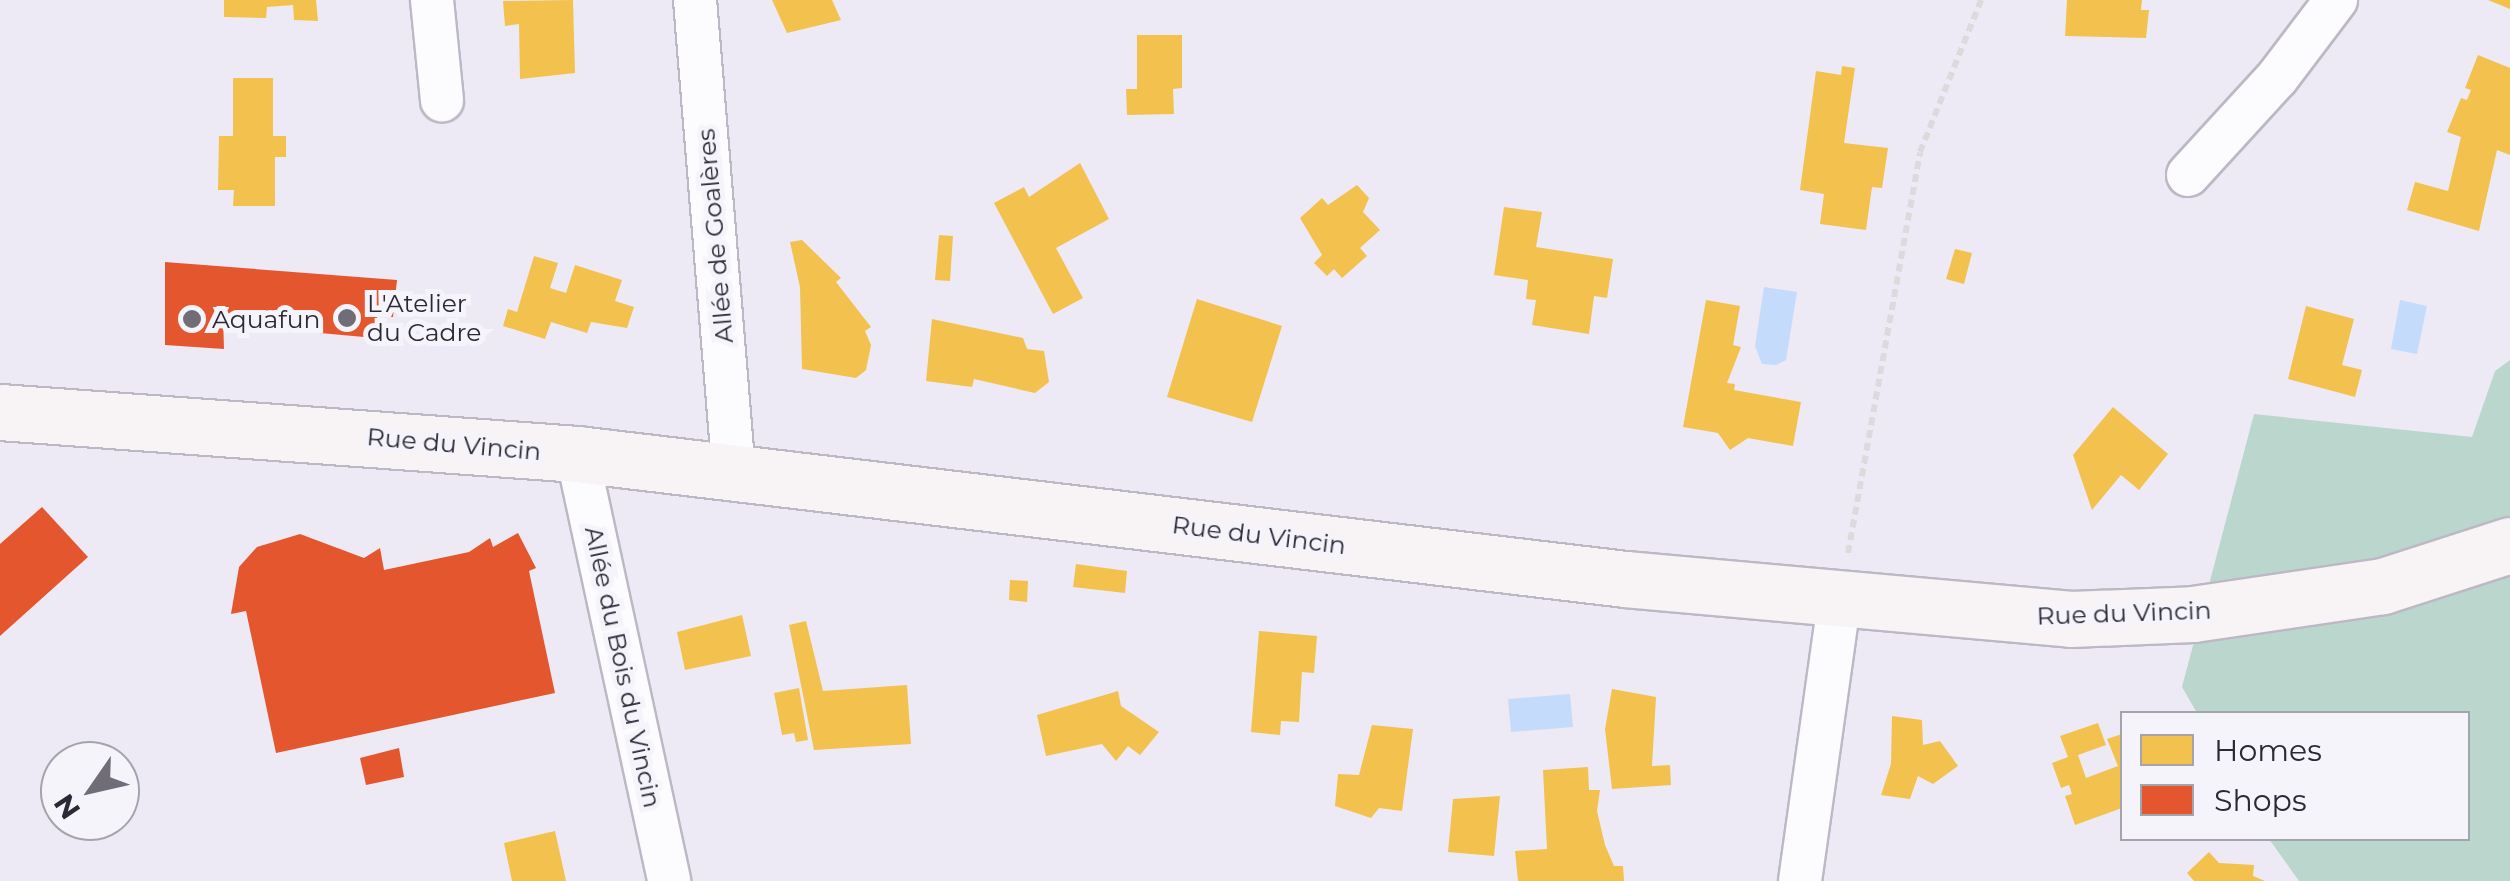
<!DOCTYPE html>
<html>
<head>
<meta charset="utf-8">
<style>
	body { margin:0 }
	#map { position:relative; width:2510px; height:881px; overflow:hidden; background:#edeaf5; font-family:Montserrat,sans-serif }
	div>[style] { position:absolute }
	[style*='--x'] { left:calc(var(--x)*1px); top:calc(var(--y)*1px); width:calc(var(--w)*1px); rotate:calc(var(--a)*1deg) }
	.forest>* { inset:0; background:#bbd7cd }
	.water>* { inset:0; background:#c5dbfb }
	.homes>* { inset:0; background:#f2c14e }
	.shops>* { inset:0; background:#e4572e }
	.path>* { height:6px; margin-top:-3px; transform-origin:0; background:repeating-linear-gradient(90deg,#dbdbde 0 8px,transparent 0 13px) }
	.roads { filter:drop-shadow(2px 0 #bcb8c4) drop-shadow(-2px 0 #bcb8c4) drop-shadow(0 2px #bcb8c4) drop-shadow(0 -2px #bcb8c4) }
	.minor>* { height:42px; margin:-21px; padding:0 21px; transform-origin:21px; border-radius:21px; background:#fcfcfe }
	.secondary>* { height:55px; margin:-27.5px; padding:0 27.5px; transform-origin:27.5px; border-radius:27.5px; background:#f8f3f4 }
	.dots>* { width:28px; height:28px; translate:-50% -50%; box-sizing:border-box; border:5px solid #f6f4fb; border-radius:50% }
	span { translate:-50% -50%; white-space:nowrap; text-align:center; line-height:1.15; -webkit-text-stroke:10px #f6f4fb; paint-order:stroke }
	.street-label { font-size:25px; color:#2c2936 }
	.poi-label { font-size:25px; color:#2c2936 }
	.left { translate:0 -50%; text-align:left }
	.legend { position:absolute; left:2120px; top:711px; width:350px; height:130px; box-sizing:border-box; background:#f6f4fb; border:2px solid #a5a3ac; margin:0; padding:12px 18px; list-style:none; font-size:30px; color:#2c2936 }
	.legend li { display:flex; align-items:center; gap:20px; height:50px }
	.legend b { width:50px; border:2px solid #a5a3ac }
	.north { position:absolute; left:40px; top:741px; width:100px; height:100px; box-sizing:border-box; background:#f6f4fb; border:2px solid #a5a3ac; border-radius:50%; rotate:236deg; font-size:28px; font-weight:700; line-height:40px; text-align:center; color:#2c2936 }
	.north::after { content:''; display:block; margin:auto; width:35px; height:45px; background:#706d79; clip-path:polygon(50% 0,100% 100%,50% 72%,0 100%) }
</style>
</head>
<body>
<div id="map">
	<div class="forest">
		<div style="clip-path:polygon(2510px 360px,2510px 881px,2299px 881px,2269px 839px,2468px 838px,2468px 714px,2197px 713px,2182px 687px,2254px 414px,2472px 437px,2495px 371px)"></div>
	</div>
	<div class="water">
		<div style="clip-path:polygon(1764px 287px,1797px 292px,1786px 360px,1776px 365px,1762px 364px,1755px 346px)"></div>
		<div style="clip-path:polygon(2400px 300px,2427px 306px,2417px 354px,2391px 349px)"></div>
		<div style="clip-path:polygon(1570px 694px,1573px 727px,1511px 732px,1508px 699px)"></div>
	</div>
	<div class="homes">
		<div style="clip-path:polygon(224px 0,316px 0,318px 21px,294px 20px,293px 5px,267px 7px,266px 18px,224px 17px)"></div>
		<div style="clip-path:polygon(573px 0,575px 73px,520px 79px,519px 24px,505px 26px,503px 1px)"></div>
		<div style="clip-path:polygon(772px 0,832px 0,841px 20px,787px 33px)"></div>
		<div style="clip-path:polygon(2067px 0,2142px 0,2141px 10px,2149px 10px,2146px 38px,2065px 36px)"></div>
		<div style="clip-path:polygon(2488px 0,2510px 0,2510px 9px)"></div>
		<div style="clip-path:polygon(1137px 35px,1182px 35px,1182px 88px,1173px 89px,1174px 114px,1127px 115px,1126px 89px,1137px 89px)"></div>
		<div style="clip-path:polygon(2478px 55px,2510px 68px,2510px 155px,2497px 150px,2479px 231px,2407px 210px,2415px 182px,2448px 191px,2461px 137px,2447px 132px,2461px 98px,2467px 100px,2471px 90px,2465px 88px)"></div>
		<div style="clip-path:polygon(1842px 66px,1855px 68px,1844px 143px,1888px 148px,1882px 188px,1872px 187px,1866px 230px,1820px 224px,1824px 194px,1800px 190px,1816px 71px,1841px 75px)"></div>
		<div style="clip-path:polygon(233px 78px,273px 78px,273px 136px,286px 136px,286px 157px,275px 157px,275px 206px,233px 206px,234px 190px,218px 190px,219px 136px,233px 136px)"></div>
		<div style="clip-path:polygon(1080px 163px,1109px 219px,1056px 248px,1083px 298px,1053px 314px,994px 203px,1024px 187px,1029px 197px)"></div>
		<div style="clip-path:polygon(1357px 185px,1369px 198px,1363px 212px,1380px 230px,1360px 248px,1367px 256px,1342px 278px,1334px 269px,1327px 276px,1314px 263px,1322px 255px,1300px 218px,1322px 198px,1328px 205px)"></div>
		<div style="clip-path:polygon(1504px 207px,1542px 212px,1536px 247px,1613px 259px,1607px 298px,1594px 296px,1589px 334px,1532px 325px,1536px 300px,1526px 299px,1528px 280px,1494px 275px)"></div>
		<div style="clip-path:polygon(939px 235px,953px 236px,950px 281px,935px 280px)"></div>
		<div style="clip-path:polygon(802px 240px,841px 278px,836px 282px,871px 327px,865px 331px,871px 345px,866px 370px,856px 378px,802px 369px,800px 287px,790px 242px)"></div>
		<div style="clip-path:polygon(1955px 249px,1972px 253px,1964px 284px,1946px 279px)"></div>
		<div style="clip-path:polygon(534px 256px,558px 263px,550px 288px,566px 293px,575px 265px,622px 280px,615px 301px,634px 307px,627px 328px,591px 322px,587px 333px,551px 322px,545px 339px,503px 326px,508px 309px,517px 312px)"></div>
		<div style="clip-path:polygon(1197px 299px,1282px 326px,1252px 422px,1167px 397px)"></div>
		<div style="clip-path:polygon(1706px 300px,1740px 306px,1733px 345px,1741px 347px,1727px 383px,1735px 384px,1734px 390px,1801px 402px,1793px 446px,1748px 438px,1730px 450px,1718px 433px,1683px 427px)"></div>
		<div style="clip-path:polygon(2306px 306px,2354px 319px,2342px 365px,2362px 370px,2355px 397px,2288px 379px)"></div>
		<div style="clip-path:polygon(932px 319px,1023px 338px,1027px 349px,1044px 351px,1049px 382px,1035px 393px,974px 379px,972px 387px,926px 381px)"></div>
		<div style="clip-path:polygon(2113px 407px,2168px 454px,2139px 490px,2121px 475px,2092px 510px,2073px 455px)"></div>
		<div style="clip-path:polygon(1076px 564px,1127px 571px,1125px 593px,1073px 587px)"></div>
		<div style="clip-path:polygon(1010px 580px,1028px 581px,1027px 602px,1009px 600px)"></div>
		<div style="clip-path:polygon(742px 615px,751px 656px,685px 670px,677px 632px)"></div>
		<div style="clip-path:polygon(806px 621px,823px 691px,907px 685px,911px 744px,814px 750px,789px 625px)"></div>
		<div style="clip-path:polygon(1259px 631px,1317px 636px,1314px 673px,1302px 672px,1299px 722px,1281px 721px,1280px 735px,1251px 732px)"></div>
		<div style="clip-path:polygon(799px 688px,808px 740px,796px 742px,794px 733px,782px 735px,774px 693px)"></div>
		<div style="clip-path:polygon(1612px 689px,1656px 697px,1652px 766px,1670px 765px,1671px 785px,1612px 789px,1605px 729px)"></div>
		<div style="clip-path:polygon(1118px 691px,1121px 706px,1159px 732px,1140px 755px,1128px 746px,1116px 761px,1102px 744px,1046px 756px,1037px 715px)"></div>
		<div style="clip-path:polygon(1892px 716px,1922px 720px,1923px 745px,1940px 741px,1958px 766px,1933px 784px,1918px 776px,1910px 799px,1881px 795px,1891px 764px)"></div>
		<div style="clip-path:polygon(2098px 723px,2106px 745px,2078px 755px,2086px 778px,2118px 766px,2107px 739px,2122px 734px,2122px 808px,2075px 825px,2065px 796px,2072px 794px,2069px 785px,2061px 788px,2052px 763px,2068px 757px,2060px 736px)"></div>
		<div style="clip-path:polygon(1372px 725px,1413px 729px,1402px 811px,1379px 808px,1371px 818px,1335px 806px,1338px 774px,1359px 775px)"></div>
		<div style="clip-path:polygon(1588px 767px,1589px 790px,1600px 790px,1597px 811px,1605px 845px,1614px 866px,1623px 866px,1624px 881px,1518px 881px,1515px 851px,1547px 849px,1543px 770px)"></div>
		<div style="clip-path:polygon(1500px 796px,1494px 856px,1448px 852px,1453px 799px)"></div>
		<div style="clip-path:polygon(555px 831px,566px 881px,512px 881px,504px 843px)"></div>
		<div style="clip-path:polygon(2209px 852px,2219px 863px,2254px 865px,2253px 876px,2265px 881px,2194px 881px,2187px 873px)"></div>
	</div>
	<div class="shops">
		<div style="clip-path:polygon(165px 262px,397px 280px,393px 317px,377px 317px,375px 338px,309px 332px,310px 316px,223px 316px,224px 349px,165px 345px)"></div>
		<div style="clip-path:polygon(42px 507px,88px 557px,0 636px,0 544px)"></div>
		<div style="clip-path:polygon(518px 533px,536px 568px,529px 571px,555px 693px,276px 753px,246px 611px,231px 614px,239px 567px,257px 547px,300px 534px,364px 558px,380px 548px,384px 570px,469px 552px,490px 538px,493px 547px)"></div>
		<div style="clip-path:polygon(399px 748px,404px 777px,366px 785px,360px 758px)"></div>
	</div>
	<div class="path">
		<div style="--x:1848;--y:553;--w:407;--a:-79.8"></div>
		<div style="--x:1920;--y:152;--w:164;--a:-68.1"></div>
	</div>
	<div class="roads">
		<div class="minor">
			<div style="--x:432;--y:0;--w:101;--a:84.3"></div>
			<div style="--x:695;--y:0;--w:474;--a:85.3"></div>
			<div style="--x:2188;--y:175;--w:132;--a:-47.5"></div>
			<div style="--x:2277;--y:78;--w:98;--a:-52.9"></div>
			<div style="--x:577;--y:454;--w:437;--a:77.8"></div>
			<div style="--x:1800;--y:881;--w:286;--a:-82"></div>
		</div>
		<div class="secondary">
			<div style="--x:0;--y:412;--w:579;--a:4.16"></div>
			<div style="--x:577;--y:454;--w:1055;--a:6.8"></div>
			<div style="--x:1625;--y:579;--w:448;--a:5.1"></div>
			<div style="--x:2071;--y:619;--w:122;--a:-2.3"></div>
			<div style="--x:2193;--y:614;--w:192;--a:-8.4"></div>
			<div style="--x:2383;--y:586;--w:133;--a:-17.9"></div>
		</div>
	</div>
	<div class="dots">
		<div style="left:347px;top:318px;background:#706d79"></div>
		<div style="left:192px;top:319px;background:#706d79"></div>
	</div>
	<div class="street-label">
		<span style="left:715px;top:236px;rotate:-95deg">Allée de Goalères</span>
		<span style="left:454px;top:444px;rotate:5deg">Rue du Vincin</span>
		<span style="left:1259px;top:535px;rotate:7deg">Rue du Vincin</span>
		<span style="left:2124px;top:613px;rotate:-2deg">Rue du Vincin</span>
		<span style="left:623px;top:667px;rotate:78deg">Allée du Bois du Vincin</span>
	</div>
	<div class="poi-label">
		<span class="left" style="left:367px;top:318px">L'Atelier<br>du Cadre</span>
		<span class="left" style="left:212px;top:319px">Aquafun</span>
	</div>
	<ul class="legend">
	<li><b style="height:28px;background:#f2c14e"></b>Homes</li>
	<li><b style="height:28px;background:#e4572e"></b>Shops</li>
	</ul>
	<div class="north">N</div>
</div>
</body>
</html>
